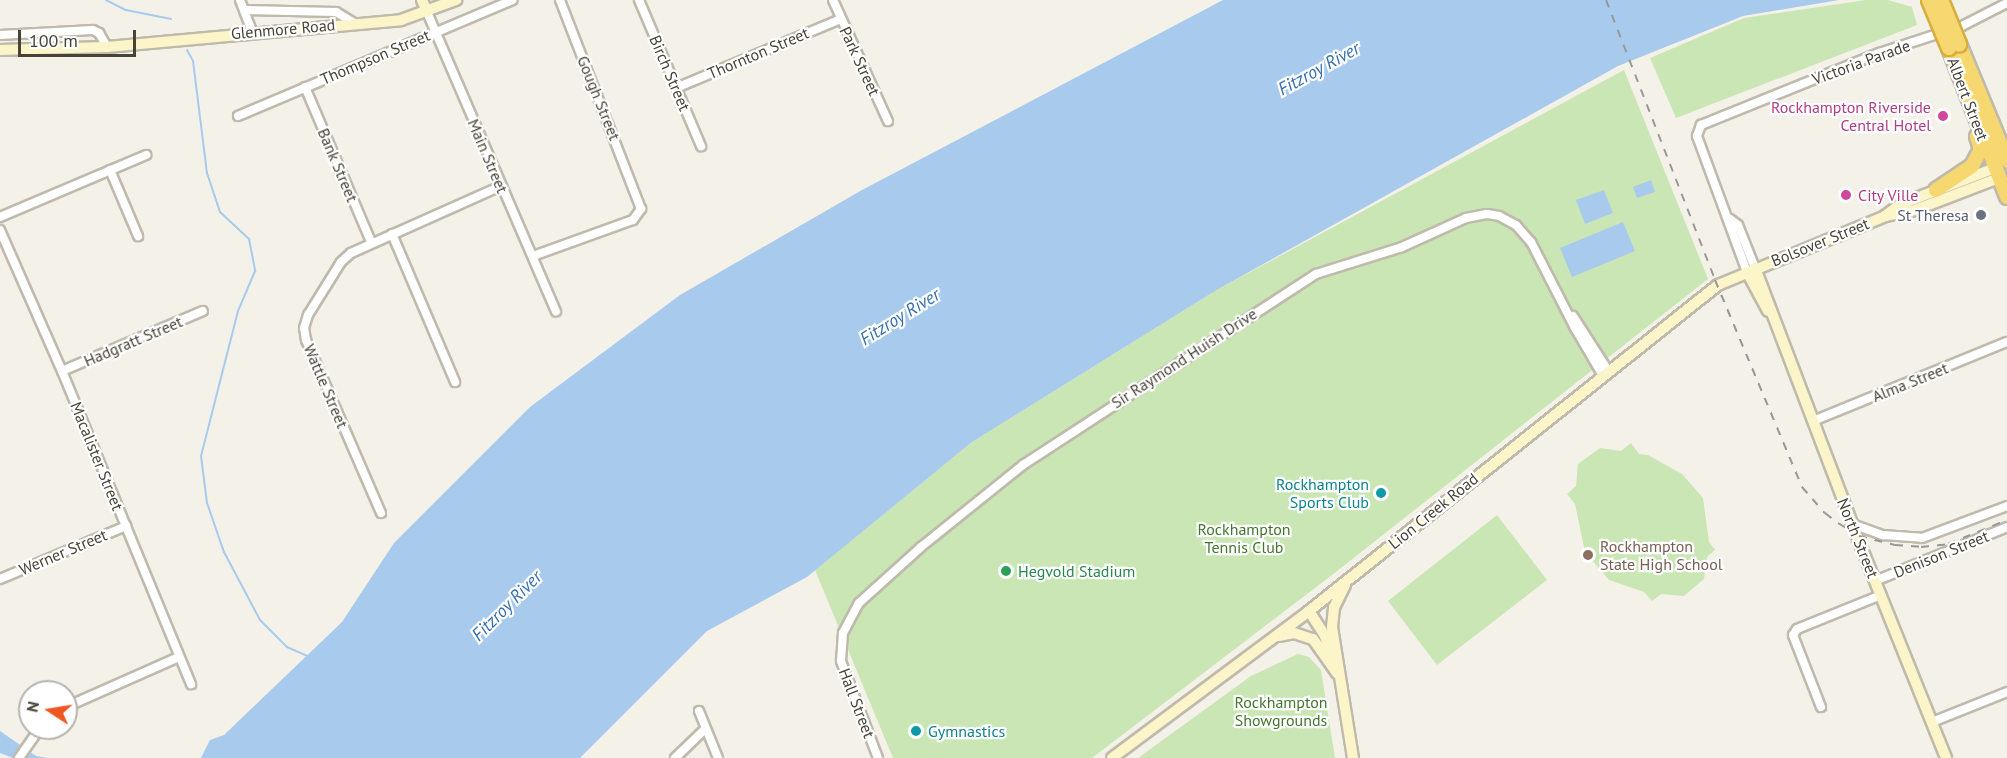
<!DOCTYPE html>
<html>
<head>
<meta charset="utf-8">
<style>
	body { margin:0 }
	#map { position:relative; width:2007px; height:758px; overflow:hidden; background:#f4f1e9; font-family:"PT Sans",sans-serif }
	div>[style] { position:absolute }
	[style*='--x'] { left:calc(var(--x)*1px); top:calc(var(--y)*1px); width:calc(var(--w)*1px); rotate:calc(var(--a)*1deg) }
	.green>* { inset:0; background:#cae6b4 }
	.water>* { inset:0; background:#a8caed }
	.stream>* { height:2px; margin:-1px; padding:0 1px; transform-origin:1px; border-radius:1px; background:#a8caed }
	.roads { filter:drop-shadow(2px 0 #bfbaac) drop-shadow(-2px 0 #bfbaac) drop-shadow(0 2px #bfbaac) drop-shadow(0 -2px #bfbaac) }
	.street>* { height:8px; margin:-4px; padding:0 4px; transform-origin:4px; border-radius:4px; background:#fff }
	.secondary>* { height:10px; margin:-5px; padding:0 5px; transform-origin:5px; border-radius:5px; background:#fcf5ca }
	.highway>* { height:14px; margin:-7px; padding:0 7px; transform-origin:7px; border-radius:7px; background:#f7d870 }
	.rail>* { height:2px; margin-top:-1px; transform-origin:0; background:repeating-linear-gradient(90deg,#979797 0 8px,transparent 0 16px) }
	.bridges { filter:drop-shadow(2px 0 #d7af40) drop-shadow(-2px 0 #d7af40) drop-shadow(0 2px #d7af40) drop-shadow(0 -2px #d7af40) }
	.highway-bridge>* { height:14px; margin:-7px; padding:0 7px; transform-origin:7px; border-radius:7px; background:#f7d870 }
	.dots>* { width:16px; height:16px; translate:-50% -50%; box-sizing:border-box; border:3px solid #fff; border-radius:50% }
	span { translate:-50% -50%; white-space:nowrap; text-align:center; line-height:1.15; -webkit-text-stroke:4.5px #fff; paint-order:stroke }
	.street-label { font-size:16px; color:#474337 }
	.hotel-label { font-size:16px; color:#b23c85 }
	.right { translate:-100% -50%; text-align:right }
	.left { translate:0 -50%; text-align:left }
	.worship-label { font-size:16px; color:#5b616d }
	.culture-label { font-size:16px; color:#0d838f }
	.park-label { font-size:16px; color:#41772d }
	.education-label { font-size:16px; color:#785e54 }
	.leisure-label { font-size:16px; color:#27864d }
	.water-label { font-size:18px; color:#356faf; font-style:italic }
	.north { position:absolute; left:18px; top:680px; width:60px; height:60px; box-sizing:border-box; background:#fff; border:2px solid #b5b4af; border-radius:50%; rotate:282deg; font-size:16px; font-weight:700; line-height:24px; text-align:center; color:#474337 }
	.north::after { content:''; display:block; margin:auto; width:21px; height:27px; background:#f05723; clip-path:polygon(50% 0,100% 100%,50% 72%,0 100%) }
	.scale { position:absolute; left:18px; top:30px; width:118px; height:27px; box-sizing:border-box; border:3px solid #474337; border-top:0; padding-left:8px; font-size:18px; line-height:21px; white-space:nowrap; color:#474337; -webkit-text-stroke:4px #fff; paint-order:stroke }
</style>
</head>
<body>
<div id="map">
	<div class="green">
		<div style="clip-path:polygon(1866px 0,1888px 0,1912px 7px,1917px 25px,1676px 118px,1650px 58px,1744px 18px)"></div>
		<div style="clip-path:polygon(1624px 70px,1708px 279px,1332px 575px,1092px 758px,893px 758px,815px 570px,972px 442px,1215px 291px)"></div>
		<div style="clip-path:polygon(1631px 443px,1639px 454px,1648px 455px,1682px 474px,1703px 498px,1709px 542px,1715px 550px,1707px 557px,1704px 579px,1684px 596px,1661px 594px,1652px 601px,1644px 592px,1609px 580px,1585px 552px,1575px 504px,1567px 494px,1576px 486px,1578px 464px,1600px 448px,1621px 451px)"></div>
		<div style="clip-path:polygon(1497px 515px,1547px 580px,1437px 665px,1388px 601px)"></div>
		<div style="clip-path:polygon(1298px 654px,1309px 657px,1321px 670px,1335px 758px,1138px 758px,1251px 676px)"></div>
	</div>
	<div class="water">
		<div style="clip-path:polygon(1223px 0,1839px 0,1743px 16px,1618px 66px,1215px 291px,972px 442px,807px 577px,707px 631px,580px 758px,201px 758px,210px 740px,224px 735px,342px 622px,394px 543px,530px 407px,680px 295px,862px 190px)"></div>
		<div style="clip-path:polygon(1651px 180px,1655px 192px,1637px 198px,1633px 187px)"></div>
		<div style="clip-path:polygon(1604px 190px,1613px 213px,1585px 224px,1576px 200px)"></div>
		<div style="clip-path:polygon(1623px 222px,1635px 251px,1572px 277px,1560px 248px)"></div>
		<div style="clip-path:polygon(0 731px,36px 756px,47px 758px,13px 758px,0 753px)"></div>
	</div>
	<div class="stream">
		<div style="--x:106;--y:0;--w:22;--a:27"></div>
		<div style="--x:126;--y:10;--w:46;--a:11.3"></div>
		<div style="--x:187;--y:50;--w:13;--a:61"></div>
		<div style="--x:193;--y:61;--w:113;--a:82.9"></div>
		<div style="--x:207;--y:173;--w:41;--a:71.6"></div>
		<div style="--x:220;--y:212;--w:40;--a:43"></div>
		<div style="--x:249;--y:239;--w:33;--a:79"></div>
		<div style="--x:255;--y:271;--w:43;--a:113"></div>
		<div style="--x:238;--y:311;--w:150;--a:104.3"></div>
		<div style="--x:201;--y:456;--w:47;--a:82.7"></div>
		<div style="--x:207;--y:503;--w:52;--a:70.9"></div>
		<div style="--x:224;--y:552;--w:77;--a:62.1"></div>
		<div style="--x:260;--y:620;--w:38;--a:45"></div>
		<div style="--x:287;--y:647;--w:22;--a:24"></div>
	</div>
	<div class="roads">
		<div class="street">
			<div style="--x:240;--y:0;--w:34;--a:69"></div>
			<div style="--x:639;--y:0;--w:159;--a:67"></div>
			<div style="--x:833;--y:0;--w:133;--a:65.6"></div>
			<div style="--x:244;--y:10;--w:92;--a:1.2"></div>
			<div style="--x:336;--y:12;--w:21;--a:31"></div>
			<div style="--x:427;--y:12;--w:326;--a:66.7"></div>
			<div style="--x:0;--y:35;--w:93;--a:-3.1"></div>
			<div style="--x:93;--y:30;--w:7;--a:27"></div>
			<div style="--x:99;--y:33;--w:16;--a:60"></div>
			<div style="--x:305;--y:87;--w:168;--a:66.9"></div>
			<div style="--x:676;--y:88;--w:179;--a:-22.7"></div>
			<div style="--x:238;--y:116;--w:298;--a:-22.9"></div>
			<div style="--x:110;--y:170;--w:72;--a:67"></div>
			<div style="--x:0;--y:217;--w:159;--a:-23"></div>
			<div style="--x:1730;--y:219;--w:10;--a:37"></div>
			<div style="--x:1738;--y:225;--w:46;--a:68.4"></div>
			<div style="--x:0;--y:230;--w:154;--a:66.3"></div>
			<div style="--x:62;--y:371;--w:339;--a:67.6"></div>
			<div style="--x:392;--y:234;--w:161;--a:66.9"></div>
			<div style="--x:533;--y:256;--w:106;--a:-19.8"></div>
			<div style="--x:633;--y:220;--w:14;--a:-54"></div>
			<div style="--x:641;--y:209;--w:224;--a:-111.2"></div>
			<div style="--x:1747;--y:272;--w:145;--a:-110.2"></div>
			<div style="--x:1697;--y:136;--w:12;--a:-70"></div>
			<div style="--x:1701;--y:125;--w:192;--a:-22"></div>
			<div style="--x:1879;--y:53;--w:87;--a:-18"></div>
			<div style="--x:1962;--y:26;--w:51;--a:-27.1"></div>
			<div style="--x:1573;--y:316;--w:67;--a:57.3"></div>
			<div style="--x:62;--y:371;--w:153;--a:-23.1"></div>
			<div style="--x:1813;--y:421;--w:209;--a:-22.2"></div>
			<div style="--x:381;--y:513;--w:189;--a:-113.4"></div>
			<div style="--x:306;--y:340;--w:12;--a:-99"></div>
			<div style="--x:304;--y:328;--w:14;--a:-73"></div>
			<div style="--x:308;--y:315;--w:62;--a:-58.1"></div>
			<div style="--x:341;--y:262;--w:13;--a:-42"></div>
			<div style="--x:351;--y:253;--w:164;--a:-24.1"></div>
			<div style="--x:1852;--y:524;--w:33;--a:20"></div>
			<div style="--x:1883;--y:535;--w:39;--a:4"></div>
			<div style="--x:1922;--y:538;--w:91;--a:-20.6"></div>
			<div style="--x:0;--y:579;--w:137;--a:-22.8"></div>
			<div style="--x:1875;--y:581;--w:143;--a:-22.2"></div>
			<div style="--x:66;--y:707;--w:124;--a:-23.9"></div>
			<div style="--x:1821;--y:707;--w:77;--a:-111.3"></div>
			<div style="--x:1793;--y:635;--w:7;--a:-56"></div>
			<div style="--x:1797;--y:629;--w:91;--a:-22"></div>
			<div style="--x:699;--y:711;--w:51;--a:68"></div>
			<div style="--x:1932;--y:722;--w:81;--a:-21.8"></div>
			<div style="--x:19;--y:758;--w:37;--a:-55"></div>
			<div style="--x:675;--y:758;--w:42;--a:-44"></div>
			<div style="--x:878;--y:758;--w:104;--a:-110.9"></div>
			<div style="--x:841;--y:661;--w:28;--a:-86"></div>
			<div style="--x:843;--y:633;--w:34;--a:-62"></div>
			<div style="--x:859;--y:603;--w:84;--a:-42.1"></div>
			<div style="--x:921;--y:547;--w:131;--a:-38.8"></div>
			<div style="--x:1023;--y:465;--w:350;--a:-33.1"></div>
			<div style="--x:1316;--y:274;--w:90;--a:-17.4"></div>
			<div style="--x:1402;--y:247;--w:70;--a:-24.4"></div>
			<div style="--x:1466;--y:218;--w:21;--a:-11"></div>
			<div style="--x:1487;--y:214;--w:12;--a:9"></div>
			<div style="--x:1499;--y:216;--w:19;--a:28"></div>
			<div style="--x:1516;--y:225;--w:23;--a:49"></div>
			<div style="--x:1531;--y:242;--w:97;--a:62.9"></div>
			<div style="--x:1575;--y:328;--w:56;--a:59.7"></div>
		</div>
		<div class="secondary">
			<div style="--x:422;--y:0;--w:13;--a:67"></div>
			<div style="--x:0;--y:50;--w:107;--a:-1.6"></div>
			<div style="--x:107;--y:47;--w:295;--a:-5.2"></div>
			<div style="--x:401;--y:20;--w:59;--a:-20"></div>
			<div style="--x:1885;--y:216;--w:20;--a:-37"></div>
			<div style="--x:1901;--y:204;--w:101;--a:-21"></div>
			<div style="--x:1755;--y:268;--w:274;--a:69.2"></div>
			<div style="--x:1852;--y:524;--w:252;--a:68.1"></div>
			<div style="--x:1747;--y:272;--w:44;--a:61.7"></div>
			<div style="--x:1345;--y:585;--w:25;--a:116"></div>
			<div style="--x:1334;--y:608;--w:19;--a:96"></div>
			<div style="--x:1332;--y:627;--w:133;--a:80.9"></div>
			<div style="--x:1309;--y:611;--w:30;--a:57"></div>
			<div style="--x:1325;--y:636;--w:21;--a:71"></div>
			<div style="--x:1279;--y:636;--w:15;--a:-11"></div>
			<div style="--x:1294;--y:633;--w:20;--a:18"></div>
			<div style="--x:1313;--y:639;--w:42;--a:54.8"></div>
			<div style="--x:1112;--y:758;--w:246;--a:-36.7"></div>
			<div style="--x:1309;--y:611;--w:523;--a:-38.56"></div>
			<div style="--x:1718;--y:285;--w:181;--a:-22.4"></div>
			<div style="--x:1885;--y:216;--w:31;--a:-11"></div>
			<div style="--x:1915;--y:210;--w:90;--a:-20.9"></div>
		</div>
		<div class="highway">
			<div style="--x:1959;--y:44;--w:126;--a:67.5"></div>
			<div style="--x:1949;--y:48;--w:160;--a:68.7"></div>
			<div style="--x:1936;--y:190;--w:43;--a:-33.7"></div>
			<div style="--x:1972;--y:166;--w:19;--a:-62"></div>
			<div style="--x:1981;--y:149;--w:13;--a:-108"></div>
		</div>
	</div>
	<div class="rail">
		<div style="--x:1606;--y:0;--w:300;--a:68.7"></div>
		<div style="--x:1715;--y:280;--w:225;--a:67.2"></div>
		<div style="--x:1802;--y:487;--w:35;--a:49"></div>
		<div style="--x:1825;--y:513;--w:16;--a:38"></div>
		<div style="--x:1838;--y:523;--w:25;--a:32"></div>
		<div style="--x:1859;--y:536;--w:37;--a:14"></div>
		<div style="--x:1895;--y:545;--w:26;--a:4"></div>
		<div style="--x:1921;--y:547;--w:27;--a:-6"></div>
		<div style="--x:1948;--y:544;--w:64;--a:-22.1"></div>
	</div>
	<div class="bridges">
		<div class="highway-bridge">
			<div style="--x:1929;--y:0;--w:52;--a:67.4"></div>
			<div style="--x:1941;--y:0;--w:48;--a:67.8"></div>
		</div>
	</div>
	<div class="dots">
		<div style="left:1943px;top:116px;background:#d1479c"></div>
		<div style="left:1846px;top:195px;background:#d1479c"></div>
		<div style="left:1981px;top:215px;background:#6b7280"></div>
		<div style="left:1381px;top:493px;background:#0f9aa8"></div>
		<div style="left:1588px;top:555px;background:#8d6e63"></div>
		<div style="left:1006px;top:571px;background:#2e9e5b"></div>
		<div style="left:916px;top:731px;background:#0f9aa8"></div>
	</div>
	<div class="street-label">
		<span style="left:283px;top:29px;rotate:-5deg">Glenmore Road</span>
		<span style="left:758px;top:53px;rotate:-23deg">Thornton Street</span>
		<span style="left:375px;top:57px;rotate:-23deg">Thompson Street</span>
		<span style="left:860px;top:61px;rotate:65deg">Park Street</span>
		<span style="left:1861px;top:62px;rotate:-20deg">Victoria Parade</span>
		<span style="left:670px;top:73px;rotate:67deg">Birch Street</span>
		<span style="left:599px;top:98px;rotate:68deg">Gough Street</span>
		<span style="left:1968px;top:99px;rotate:69deg">Albert Street</span>
		<span style="left:488px;top:156px;rotate:67deg">Main Street</span>
		<span style="left:338px;top:165px;rotate:67deg">Bank Street</span>
		<span style="left:1820px;top:242px;rotate:-22deg">Bolsover Street</span>
		<span style="left:133px;top:341px;rotate:-23deg">Hadgratt Street</span>
		<span style="left:1184px;top:358px;rotate:-33deg">Sir Raymond Huish Drive</span>
		<span style="left:1910px;top:382px;rotate:-22deg">Alma Street</span>
		<span style="left:326px;top:386px;rotate:67deg">Wattle Street</span>
		<span style="left:97px;top:456px;rotate:68deg">Macalister Street</span>
		<span style="left:1433px;top:511px;rotate:-39deg">Lion Creek Road</span>
		<span style="left:1858px;top:538px;rotate:68deg">North Street</span>
		<span style="left:63px;top:552px;rotate:-23deg">Werner Street</span>
		<span style="left:1941px;top:554px;rotate:-22deg">Denison Street</span>
		<span style="left:857px;top:703px;rotate:69deg">Hall Street</span>
	</div>
	<div class="hotel-label">
		<span class="right" style="left:1931px;top:116px">Rockhampton Riverside<br>Central Hotel</span>
		<span class="left" style="left:1858px;top:195px">City Ville</span>
	</div>
	<div class="worship-label">
		<span class="right" style="left:1969px;top:215px">St Theresa</span>
	</div>
	<div class="culture-label">
		<span class="right" style="left:1369px;top:493px">Rockhampton<br>Sports Club</span>
		<span class="left" style="left:928px;top:731px">Gymnastics</span>
	</div>
	<div class="park-label">
		<span style="left:1244px;top:538px">Rockhampton<br>Tennis Club</span>
		<span style="left:1281px;top:711px">Rockhampton<br>Showgrounds</span>
	</div>
	<div class="education-label">
		<span class="left" style="left:1600px;top:555px">Rockhampton<br>State High School</span>
	</div>
	<div class="leisure-label">
		<span class="left" style="left:1018px;top:571px">Hegvold Stadium</span>
	</div>
	<div class="water-label">
		<span style="left:1319px;top:69px;rotate:-29deg">Fitzroy River</span>
		<span style="left:900px;top:317px;rotate:-32deg">Fitzroy River</span>
		<span style="left:507px;top:606px;rotate:-45deg">Fitzroy River</span>
	</div>
	<div class="north">N</div>
	<div class="scale">100 m</div>
</div>
</body>
</html>
